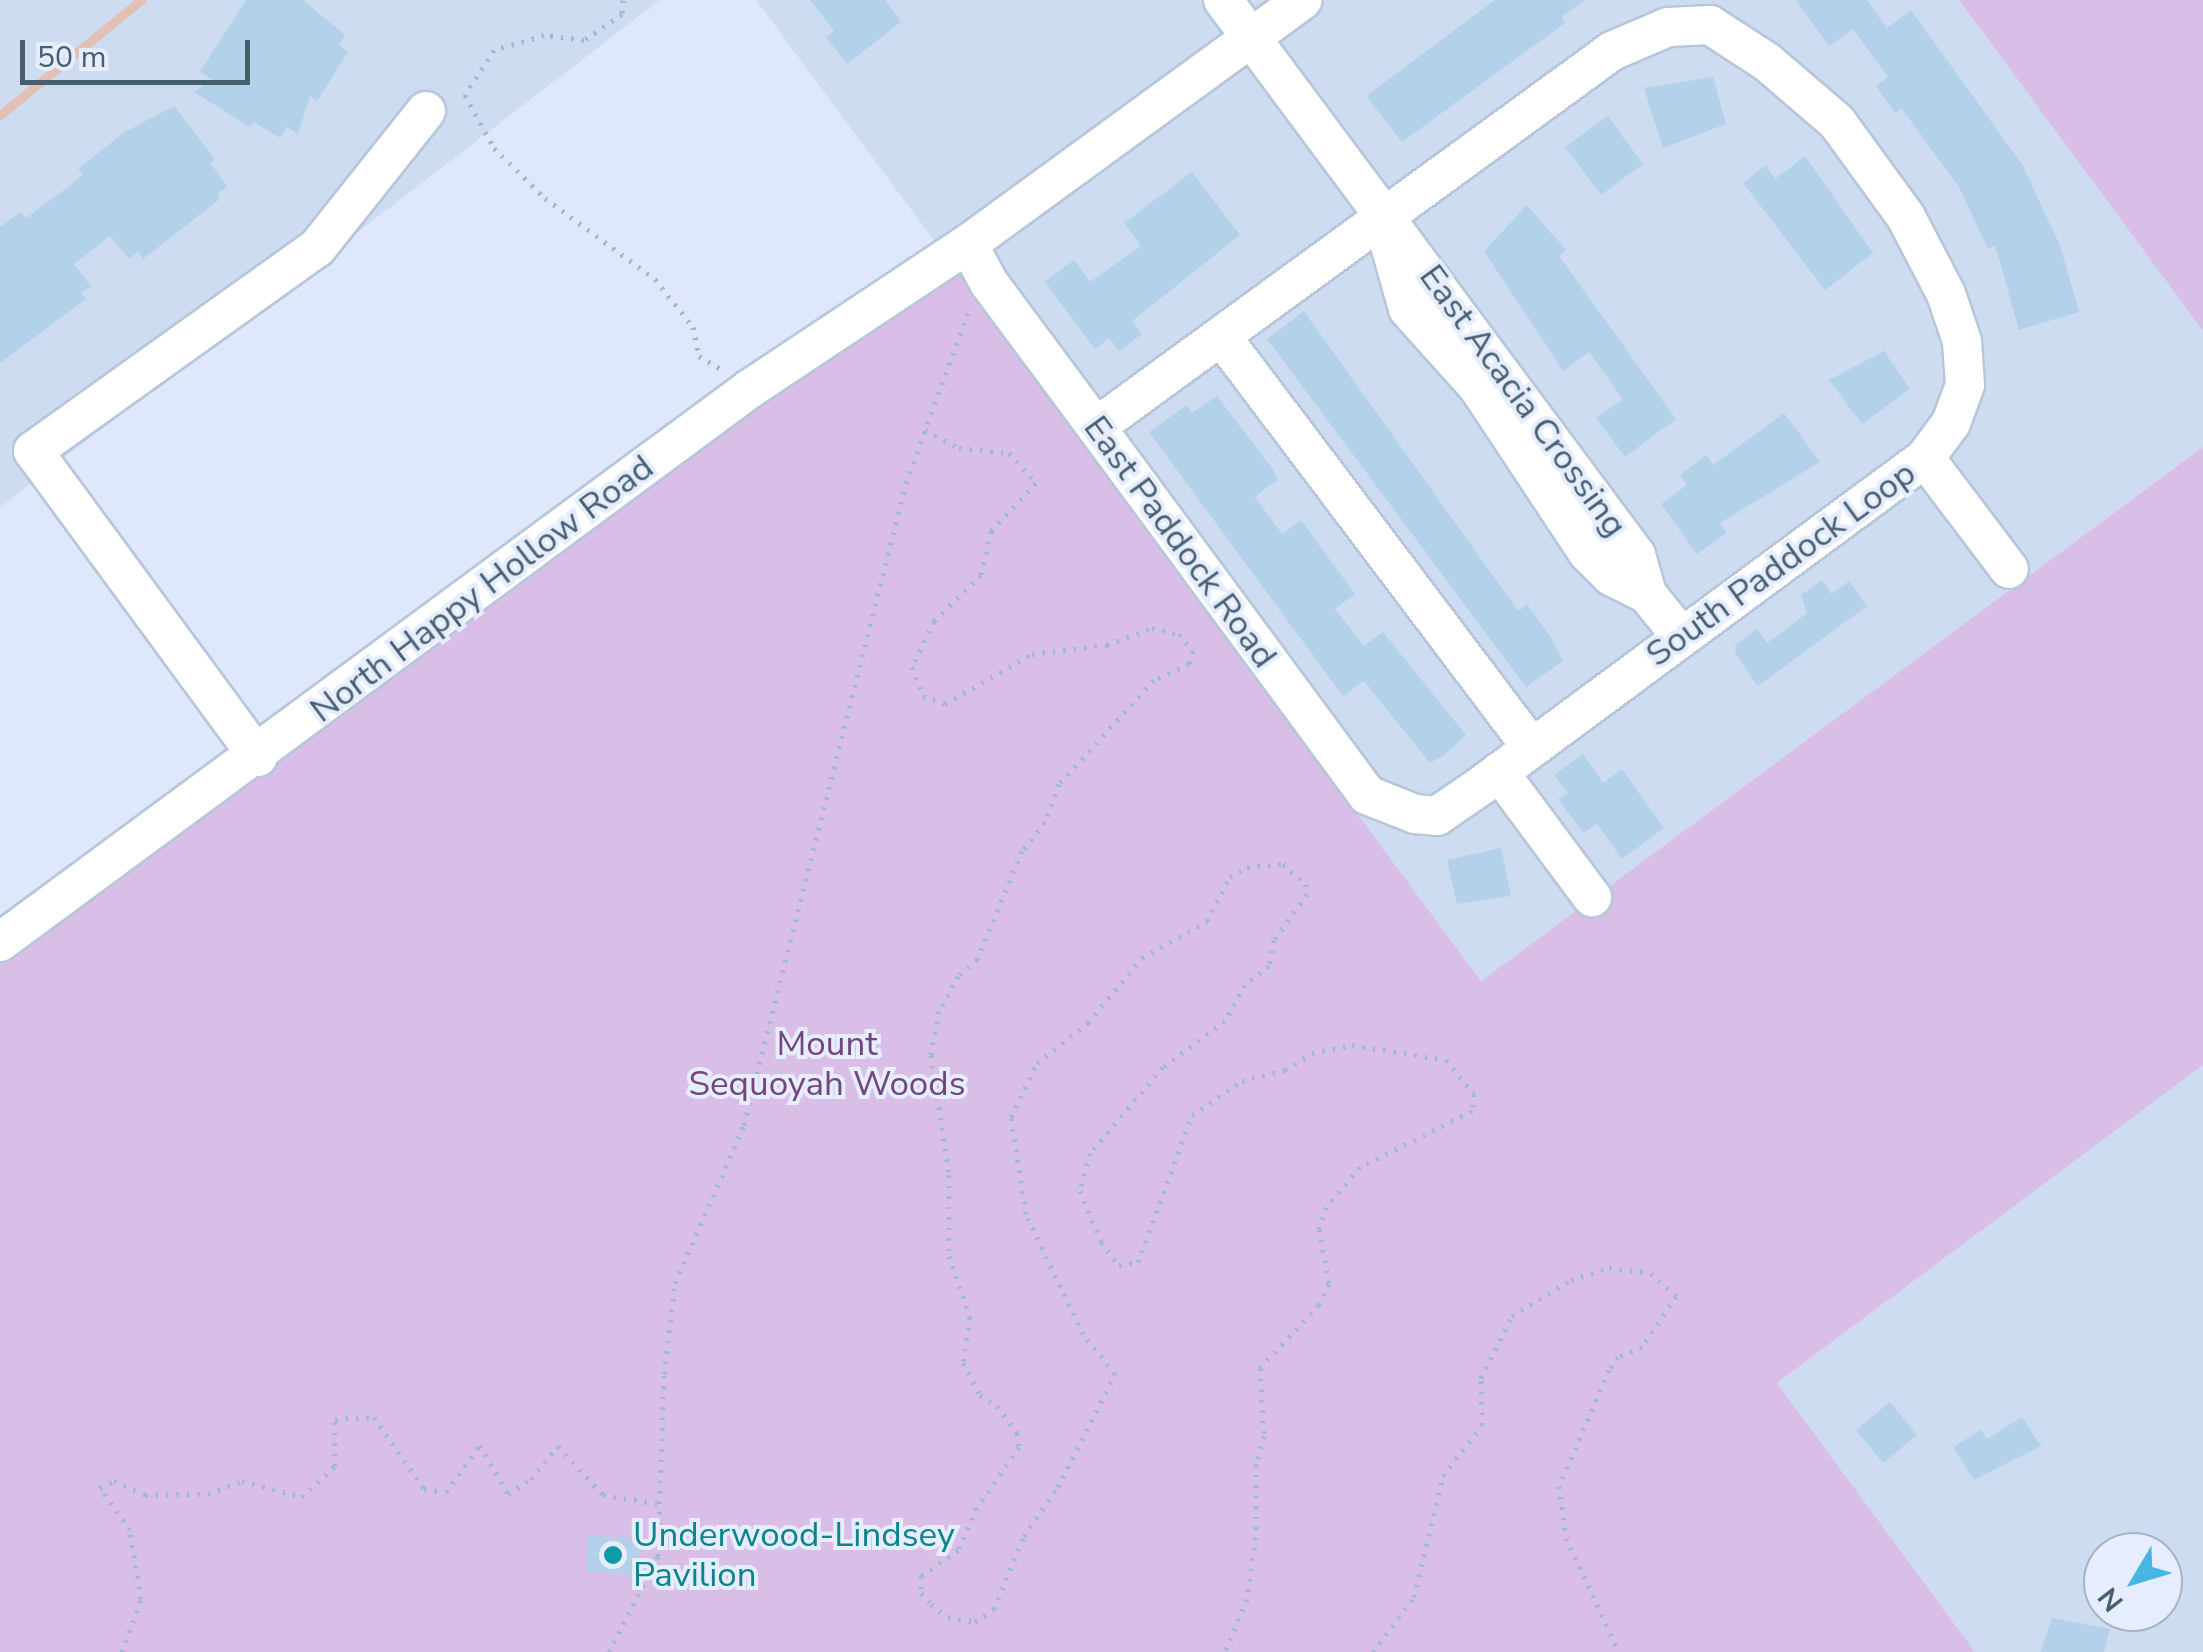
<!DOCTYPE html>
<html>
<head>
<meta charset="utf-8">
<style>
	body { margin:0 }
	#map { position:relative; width:2203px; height:1652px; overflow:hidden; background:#dfe8fb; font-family:"Nunito Sans",sans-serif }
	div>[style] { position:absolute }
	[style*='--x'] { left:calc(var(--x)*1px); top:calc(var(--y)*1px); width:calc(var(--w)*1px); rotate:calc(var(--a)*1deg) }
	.residential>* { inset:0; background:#cedcf2 }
	.green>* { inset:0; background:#d9bfe7 }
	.stream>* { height:9px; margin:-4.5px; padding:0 4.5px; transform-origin:4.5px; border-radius:4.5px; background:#e3bfb5 }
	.building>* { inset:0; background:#b4d1ea }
	.path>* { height:5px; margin-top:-2.5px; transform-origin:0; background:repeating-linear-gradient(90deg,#9cbad3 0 2.5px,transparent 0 10.5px) }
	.roads { filter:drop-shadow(2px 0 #b7c7d9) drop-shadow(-2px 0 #b7c7d9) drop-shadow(0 2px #b7c7d9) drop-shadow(0 -2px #b7c7d9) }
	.minor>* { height:38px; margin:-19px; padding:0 19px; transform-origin:19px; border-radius:19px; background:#fff }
	.dots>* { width:28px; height:28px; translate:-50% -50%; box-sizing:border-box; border:5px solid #e5edfe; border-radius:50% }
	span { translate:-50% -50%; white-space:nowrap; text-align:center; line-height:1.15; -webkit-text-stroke:8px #e5edfe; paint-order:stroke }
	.street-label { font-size:35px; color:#485f70 }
	.park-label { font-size:35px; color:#734681 }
	.culture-label { font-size:35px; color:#0d838f }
	.left { translate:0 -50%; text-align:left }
	.north { position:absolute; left:2083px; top:1532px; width:100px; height:100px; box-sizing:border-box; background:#e5edfe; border:2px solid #a6b4c5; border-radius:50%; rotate:232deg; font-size:28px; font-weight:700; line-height:40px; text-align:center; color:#485f70 }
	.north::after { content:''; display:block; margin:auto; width:35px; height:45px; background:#48b6e2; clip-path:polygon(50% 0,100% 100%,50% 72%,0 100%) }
	.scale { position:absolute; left:20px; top:40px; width:230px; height:45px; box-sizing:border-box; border:5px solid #485f70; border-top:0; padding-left:12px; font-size:30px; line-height:35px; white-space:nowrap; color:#485f70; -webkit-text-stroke:8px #e5edfe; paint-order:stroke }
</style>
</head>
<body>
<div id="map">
	<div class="residential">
		<div style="clip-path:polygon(0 0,660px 0,0 507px)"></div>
		<div style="clip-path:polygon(756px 0,1959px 0,2203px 331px,2203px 447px,1481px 981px)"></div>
		<div style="clip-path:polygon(evenodd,2203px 1065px,2203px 1652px,1975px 1652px,1777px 1383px,2203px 1065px,2103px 1552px,2163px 1552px,2163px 1612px,2103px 1612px,2103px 1552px)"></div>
	</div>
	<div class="green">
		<div style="clip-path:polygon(1959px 0,2203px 0,2203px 331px)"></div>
		<div style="clip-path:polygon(968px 244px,1367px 795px,1359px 816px,1481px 981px,2203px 447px,2203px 1065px,1777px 1383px,1975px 1652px,0 1652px,0 942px)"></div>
	</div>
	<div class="stream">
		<div style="--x:0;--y:115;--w:182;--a:-39.2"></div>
	</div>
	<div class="building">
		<div style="clip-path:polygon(246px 0,303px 0,345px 35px,339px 45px,348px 52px,317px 101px,310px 96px,298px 134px,287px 127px,280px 138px,254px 122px,250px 127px,194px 92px,212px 79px,200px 72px)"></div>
		<div style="clip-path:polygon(810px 0,885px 0,901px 22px,847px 64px,826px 37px,834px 31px)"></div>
		<div style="clip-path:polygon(1495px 0,1586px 0,1561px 17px,1565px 23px,1402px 142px,1366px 96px)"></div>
		<div style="clip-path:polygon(1796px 0,1867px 0,1887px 28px,1911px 10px,2023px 166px,2061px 248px,2079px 312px,2019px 330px,1995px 245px,1988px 249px,1959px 187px,1902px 109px,1895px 113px,1876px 86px,1888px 77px,1853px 29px,1829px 46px)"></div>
		<div style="clip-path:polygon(1713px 77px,1726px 124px,1663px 148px,1644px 88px)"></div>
		<div style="clip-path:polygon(174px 106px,215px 159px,210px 163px,227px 186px,217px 194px,220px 199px,143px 259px,138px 251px,129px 259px,110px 236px,74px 264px,91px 286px,81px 293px,86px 299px,0 363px,0 227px,21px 212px,26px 218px,72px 184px,83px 174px,78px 169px,123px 133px)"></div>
		<div style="clip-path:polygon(1608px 116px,1643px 164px,1601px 195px,1565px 147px)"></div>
		<div style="clip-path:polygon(1805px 156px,1873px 253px,1825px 290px,1743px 183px,1766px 165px,1775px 179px)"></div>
		<div style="clip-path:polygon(1192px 172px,1240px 235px,1132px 321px,1142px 334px,1119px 351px,1109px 338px,1095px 349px,1045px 282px,1074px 260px,1090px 282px,1141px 246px,1124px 223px)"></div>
		<div style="clip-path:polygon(1527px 205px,1566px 250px,1559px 256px,1676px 419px,1625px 457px,1596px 418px,1623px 399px,1589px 352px,1563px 371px,1484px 251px)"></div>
		<div style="clip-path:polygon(1304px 311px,1518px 611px,1527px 604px,1551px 638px,1563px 661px,1526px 687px,1267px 339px)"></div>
		<div style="clip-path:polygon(1884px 351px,1910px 389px,1862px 424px,1829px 380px)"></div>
		<div style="clip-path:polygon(1217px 396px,1274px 471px,1277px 480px,1255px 497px,1282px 534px,1301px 520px,1355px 594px,1335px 609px,1364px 646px,1383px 632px,1466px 735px,1443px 756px,1430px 763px,1364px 681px,1343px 696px,1149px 432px,1187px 405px,1192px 413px)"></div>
		<div style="clip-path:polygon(1784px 413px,1820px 462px,1720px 523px,1727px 533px,1697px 554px,1661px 504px,1687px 485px,1680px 475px,1706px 455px,1713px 465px)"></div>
		<div style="clip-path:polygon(1822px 580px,1832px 594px,1849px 581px,1867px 606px,1758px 686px,1735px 653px,1736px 644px,1757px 629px,1767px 643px,1807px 613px,1801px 595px)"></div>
		<div style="clip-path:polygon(1583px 754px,1603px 783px,1622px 769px,1664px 828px,1622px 859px,1597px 824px,1583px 833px,1558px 799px,1568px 793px,1554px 775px)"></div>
		<div style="clip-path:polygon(1501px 848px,1511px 896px,1457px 904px,1447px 860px)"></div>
		<div style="clip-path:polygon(1890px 1402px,1917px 1435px,1883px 1463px,1856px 1430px)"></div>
		<div style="clip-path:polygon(2022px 1417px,2041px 1446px,1974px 1480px,1953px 1447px,1981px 1430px,1987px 1439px)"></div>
		<div style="clip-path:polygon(588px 1536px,641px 1538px,639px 1575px,586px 1572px)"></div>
		<div style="clip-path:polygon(2052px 1618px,2110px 1629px,2104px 1652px,2040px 1652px)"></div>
	</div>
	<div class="path">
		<div style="--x:623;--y:0;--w:14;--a:94"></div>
		<div style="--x:622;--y:14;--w:46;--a:145.6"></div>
		<div style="--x:584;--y:40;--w:40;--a:-172.9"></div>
		<div style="--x:544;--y:35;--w:52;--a:163.3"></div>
		<div style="--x:494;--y:50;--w:54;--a:122.8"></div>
		<div style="--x:465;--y:95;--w:60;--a:61.3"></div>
		<div style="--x:494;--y:148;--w:71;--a:44.4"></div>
		<div style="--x:545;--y:198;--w:137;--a:36.4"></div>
		<div style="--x:655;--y:279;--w:61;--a:51.6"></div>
		<div style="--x:693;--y:327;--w:30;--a:78"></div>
		<div style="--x:699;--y:356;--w:27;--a:31"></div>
		<div style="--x:925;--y:430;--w:38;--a:28"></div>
		<div style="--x:959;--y:448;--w:50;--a:5.7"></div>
		<div style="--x:1009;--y:453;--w:40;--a:48"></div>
		<div style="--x:1036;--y:483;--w:66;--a:133.2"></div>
		<div style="--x:991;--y:531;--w:45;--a:102.8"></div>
		<div style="--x:981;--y:575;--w:66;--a:135.6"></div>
		<div style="--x:934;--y:621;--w:51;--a:115.6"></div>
		<div style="--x:912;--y:667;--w:31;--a:69"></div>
		<div style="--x:923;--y:696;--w:23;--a:20"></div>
		<div style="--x:945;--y:704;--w:100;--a:-29.9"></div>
		<div style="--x:1032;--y:654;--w:76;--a:-6.8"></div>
		<div style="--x:1107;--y:645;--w:48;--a:-20.7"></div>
		<div style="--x:1152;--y:628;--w:28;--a:13"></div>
		<div style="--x:1179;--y:634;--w:22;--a:51"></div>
		<div style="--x:1193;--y:651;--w:14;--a:107"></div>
		<div style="--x:1189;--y:664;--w:38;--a:155"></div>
		<div style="--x:1154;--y:680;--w:141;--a:132.4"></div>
		<div style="--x:1059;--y:784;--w:40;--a:110.2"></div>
		<div style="--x:1045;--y:822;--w:37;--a:128"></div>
		<div style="--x:1022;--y:851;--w:117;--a:112.6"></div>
		<div style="--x:977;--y:959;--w:25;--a:138"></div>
		<div style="--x:958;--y:976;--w:40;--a:118"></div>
		<div style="--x:939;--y:1011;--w:45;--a:100.3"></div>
		<div style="--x:931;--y:1055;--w:121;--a:81.5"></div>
		<div style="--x:949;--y:1175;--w:81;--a:90"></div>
		<div style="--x:949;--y:1256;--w:65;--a:71"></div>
		<div style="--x:970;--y:1317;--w:47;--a:98.7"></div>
		<div style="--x:963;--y:1363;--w:36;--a:62"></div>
		<div style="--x:980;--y:1395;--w:20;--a:33"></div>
		<div style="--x:997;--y:1406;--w:34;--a:53"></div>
		<div style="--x:1017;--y:1433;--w:14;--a:82"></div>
		<div style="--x:1019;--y:1447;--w:74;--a:124.5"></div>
		<div style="--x:977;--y:1508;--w:46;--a:114.3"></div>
		<div style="--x:958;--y:1550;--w:45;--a:144.9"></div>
		<div style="--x:921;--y:1576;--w:17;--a:90"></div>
		<div style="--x:921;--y:1593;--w:15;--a:48"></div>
		<div style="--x:931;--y:1604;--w:21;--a:37"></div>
		<div style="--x:948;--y:1617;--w:27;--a:10"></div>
		<div style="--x:975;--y:1622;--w:23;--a:-34"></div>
		<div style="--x:994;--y:1609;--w:79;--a:-67.7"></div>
		<div style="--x:1024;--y:1536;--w:60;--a:-55.2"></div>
		<div style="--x:1058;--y:1487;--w:127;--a:-63.2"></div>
		<div style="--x:1115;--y:1374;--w:51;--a:-128.7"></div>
		<div style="--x:1083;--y:1334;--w:133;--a:-115.4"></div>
		<div style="--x:1026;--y:1214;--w:98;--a:-98.8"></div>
		<div style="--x:1011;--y:1117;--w:60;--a:-64.3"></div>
		<div style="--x:1037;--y:1063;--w:65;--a:-38.1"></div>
		<div style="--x:1088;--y:1023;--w:85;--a:-50.3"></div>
		<div style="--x:1142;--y:958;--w:75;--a:-29.6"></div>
		<div style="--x:1207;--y:921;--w:50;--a:-62.4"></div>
		<div style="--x:1230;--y:877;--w:20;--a:-30"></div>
		<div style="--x:1247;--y:867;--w:36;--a:-5"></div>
		<div style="--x:1283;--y:864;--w:30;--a:41"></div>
		<div style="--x:1306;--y:884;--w:10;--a:84"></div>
		<div style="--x:1307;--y:894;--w:57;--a:125.7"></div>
		<div style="--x:1274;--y:940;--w:26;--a:101"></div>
		<div style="--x:1269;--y:966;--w:31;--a:142"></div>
		<div style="--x:1245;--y:985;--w:41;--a:119.1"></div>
		<div style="--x:1225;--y:1021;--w:77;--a:143.4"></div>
		<div style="--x:1163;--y:1067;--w:113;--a:130.3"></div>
		<div style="--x:1090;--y:1153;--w:39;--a:105"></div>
		<div style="--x:1080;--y:1191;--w:55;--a:67.6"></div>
		<div style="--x:1101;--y:1242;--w:29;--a:52"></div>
		<div style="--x:1119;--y:1265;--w:19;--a:-9"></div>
		<div style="--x:1138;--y:1262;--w:157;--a:-69.8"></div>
		<div style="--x:1192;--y:1115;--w:60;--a:-34.2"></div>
		<div style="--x:1242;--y:1081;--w:44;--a:-14.3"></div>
		<div style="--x:1285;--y:1070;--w:32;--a:-32"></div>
		<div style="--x:1312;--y:1053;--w:41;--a:-11.3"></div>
		<div style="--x:1352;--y:1045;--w:95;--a:9.1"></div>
		<div style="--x:1446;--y:1060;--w:44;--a:50.5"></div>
		<div style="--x:1474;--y:1094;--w:17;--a:97"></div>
		<div style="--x:1472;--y:1111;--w:125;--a:153.4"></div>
		<div style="--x:1360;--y:1167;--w:52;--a:130.4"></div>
		<div style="--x:1326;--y:1207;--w:23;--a:108"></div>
		<div style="--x:1319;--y:1229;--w:56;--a:79.7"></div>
		<div style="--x:1329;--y:1284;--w:23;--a:115"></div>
		<div style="--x:1319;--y:1305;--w:86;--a:133.1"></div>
		<div style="--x:1260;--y:1368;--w:68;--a:86.6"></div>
		<div style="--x:1264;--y:1436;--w:29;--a:106"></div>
		<div style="--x:1256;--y:1464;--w:73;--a:90"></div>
		<div style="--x:1256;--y:1537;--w:63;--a:98.3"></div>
		<div style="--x:1247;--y:1599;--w:57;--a:112.5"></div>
		<div style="--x:122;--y:1652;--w:56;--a:-70.3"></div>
		<div style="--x:141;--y:1599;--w:70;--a:-99.1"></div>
		<div style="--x:130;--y:1530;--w:52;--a:-125.5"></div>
		<div style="--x:100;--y:1488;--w:16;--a:-27"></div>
		<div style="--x:114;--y:1481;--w:34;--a:24"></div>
		<div style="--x:145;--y:1495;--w:63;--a:-0.9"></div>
		<div style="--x:208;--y:1494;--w:36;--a:-21"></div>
		<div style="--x:242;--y:1481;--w:62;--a:14.9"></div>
		<div style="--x:302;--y:1497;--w:45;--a:-43.2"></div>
		<div style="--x:335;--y:1466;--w:47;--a:-90"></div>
		<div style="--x:335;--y:1419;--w:39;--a:-3"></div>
		<div style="--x:374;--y:1417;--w:88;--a:55.2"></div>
		<div style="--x:424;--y:1489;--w:22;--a:8"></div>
		<div style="--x:446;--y:1492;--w:58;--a:-54.1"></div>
		<div style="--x:480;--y:1445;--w:56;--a:60.3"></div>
		<div style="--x:508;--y:1494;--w:27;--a:-33"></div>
		<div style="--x:531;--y:1479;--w:43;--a:-50.7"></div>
		<div style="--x:558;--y:1446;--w:67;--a:47.4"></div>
		<div style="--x:603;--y:1495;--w:57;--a:9.1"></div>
		<div style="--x:609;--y:1652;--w:108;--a:-63"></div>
		<div style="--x:658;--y:1556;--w:182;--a:-88.1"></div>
		<div style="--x:664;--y:1374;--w:92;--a:-83.1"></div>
		<div style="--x:675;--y:1283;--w:172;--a:-66.4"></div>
		<div style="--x:744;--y:1125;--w:662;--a:-75.84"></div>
		<div style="--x:906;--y:483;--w:181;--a:-70"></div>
		<div style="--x:1373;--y:1652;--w:69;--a:-53.3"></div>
		<div style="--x:1414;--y:1597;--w:124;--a:-76.5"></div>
		<div style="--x:1443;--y:1476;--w:64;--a:-52.6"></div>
		<div style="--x:1482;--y:1425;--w:47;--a:-91.2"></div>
		<div style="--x:1481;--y:1378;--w:69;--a:-63.4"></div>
		<div style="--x:1512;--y:1316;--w:69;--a:-31.4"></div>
		<div style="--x:1571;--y:1280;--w:40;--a:-18"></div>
		<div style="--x:1609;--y:1268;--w:42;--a:6.8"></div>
		<div style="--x:1651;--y:1273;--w:34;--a:43"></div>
		<div style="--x:1676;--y:1296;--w:61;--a:123.7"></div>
		<div style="--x:1642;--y:1347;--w:26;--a:157"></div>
		<div style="--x:1618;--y:1357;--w:16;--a:125"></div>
		<div style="--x:1609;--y:1370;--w:126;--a:113.3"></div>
		<div style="--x:1559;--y:1486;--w:52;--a:82.3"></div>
		<div style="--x:1566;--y:1538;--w:126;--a:65.1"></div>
	</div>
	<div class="roads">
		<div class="minor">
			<div style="--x:1223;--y:0;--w:692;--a:53.35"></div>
			<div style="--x:1636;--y:555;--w:41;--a:74.2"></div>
			<div style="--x:1647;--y:594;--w:54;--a:51"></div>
			<div style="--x:1383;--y:220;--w:92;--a:74.3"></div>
			<div style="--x:1408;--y:309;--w:105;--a:48.1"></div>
			<div style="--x:1478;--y:387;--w:199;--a:56.5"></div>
			<div style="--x:1588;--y:553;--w:33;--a:45"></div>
			<div style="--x:1611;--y:576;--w:40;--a:26.6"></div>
			<div style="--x:968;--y:244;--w:44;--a:61.7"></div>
			<div style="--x:989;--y:283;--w:179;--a:53.4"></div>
			<div style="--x:1096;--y:427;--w:457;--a:53.6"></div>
			<div style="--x:1367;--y:795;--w:52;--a:21.6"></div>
			<div style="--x:1415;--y:814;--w:22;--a:5"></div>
			<div style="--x:1437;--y:816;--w:55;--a:-34.6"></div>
			<div style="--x:1482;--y:785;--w:551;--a:-36.43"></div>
			<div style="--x:1925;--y:458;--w:44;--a:-53.4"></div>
			<div style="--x:1951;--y:423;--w:40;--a:-69.8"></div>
			<div style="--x:1965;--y:385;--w:44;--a:-93.9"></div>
			<div style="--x:1962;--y:341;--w:50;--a:-108.8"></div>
			<div style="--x:1946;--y:294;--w:87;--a:-117.5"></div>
			<div style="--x:1906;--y:217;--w:117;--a:-126"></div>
			<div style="--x:1837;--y:122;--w:92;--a:-139.4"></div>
			<div style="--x:1767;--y:62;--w:68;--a:-147"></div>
			<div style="--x:1710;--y:25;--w:42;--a:177.3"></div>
			<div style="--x:1668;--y:27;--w:61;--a:156.8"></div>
			<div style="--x:1612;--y:51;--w:638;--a:143.92"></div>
			<div style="--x:1221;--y:336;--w:516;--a:52.95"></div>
			<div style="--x:1925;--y:458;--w:139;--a:52.9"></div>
			<div style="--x:258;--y:757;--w:380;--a:-126.3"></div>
			<div style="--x:33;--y:451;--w:349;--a:-35.6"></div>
			<div style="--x:317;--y:248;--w:175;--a:-51.5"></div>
			<div style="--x:1499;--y:772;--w:156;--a:53.4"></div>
			<div style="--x:0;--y:942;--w:933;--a:-36.42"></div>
			<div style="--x:751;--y:388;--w:260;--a:-33.6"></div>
			<div style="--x:968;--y:244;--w:414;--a:-36.1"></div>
		</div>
	</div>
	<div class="dots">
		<div style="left:613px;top:1555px;background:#0f9aa8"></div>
	</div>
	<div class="street-label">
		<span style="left:1523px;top:401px;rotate:54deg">East Acacia Crossing</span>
		<span style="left:1180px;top:542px;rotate:54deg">East Paddock Road</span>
		<span style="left:1781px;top:564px;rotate:-36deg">South Paddock Loop</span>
		<span style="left:482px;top:589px;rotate:-37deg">North Happy Hollow Road</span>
	</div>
	<div class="park-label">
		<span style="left:827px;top:1064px">Mount<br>Sequoyah Woods</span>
	</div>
	<div class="culture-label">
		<span class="left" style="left:633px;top:1555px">Underwood-Lindsey<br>Pavilion</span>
	</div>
	<div class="north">N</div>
	<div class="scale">50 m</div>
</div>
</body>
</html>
